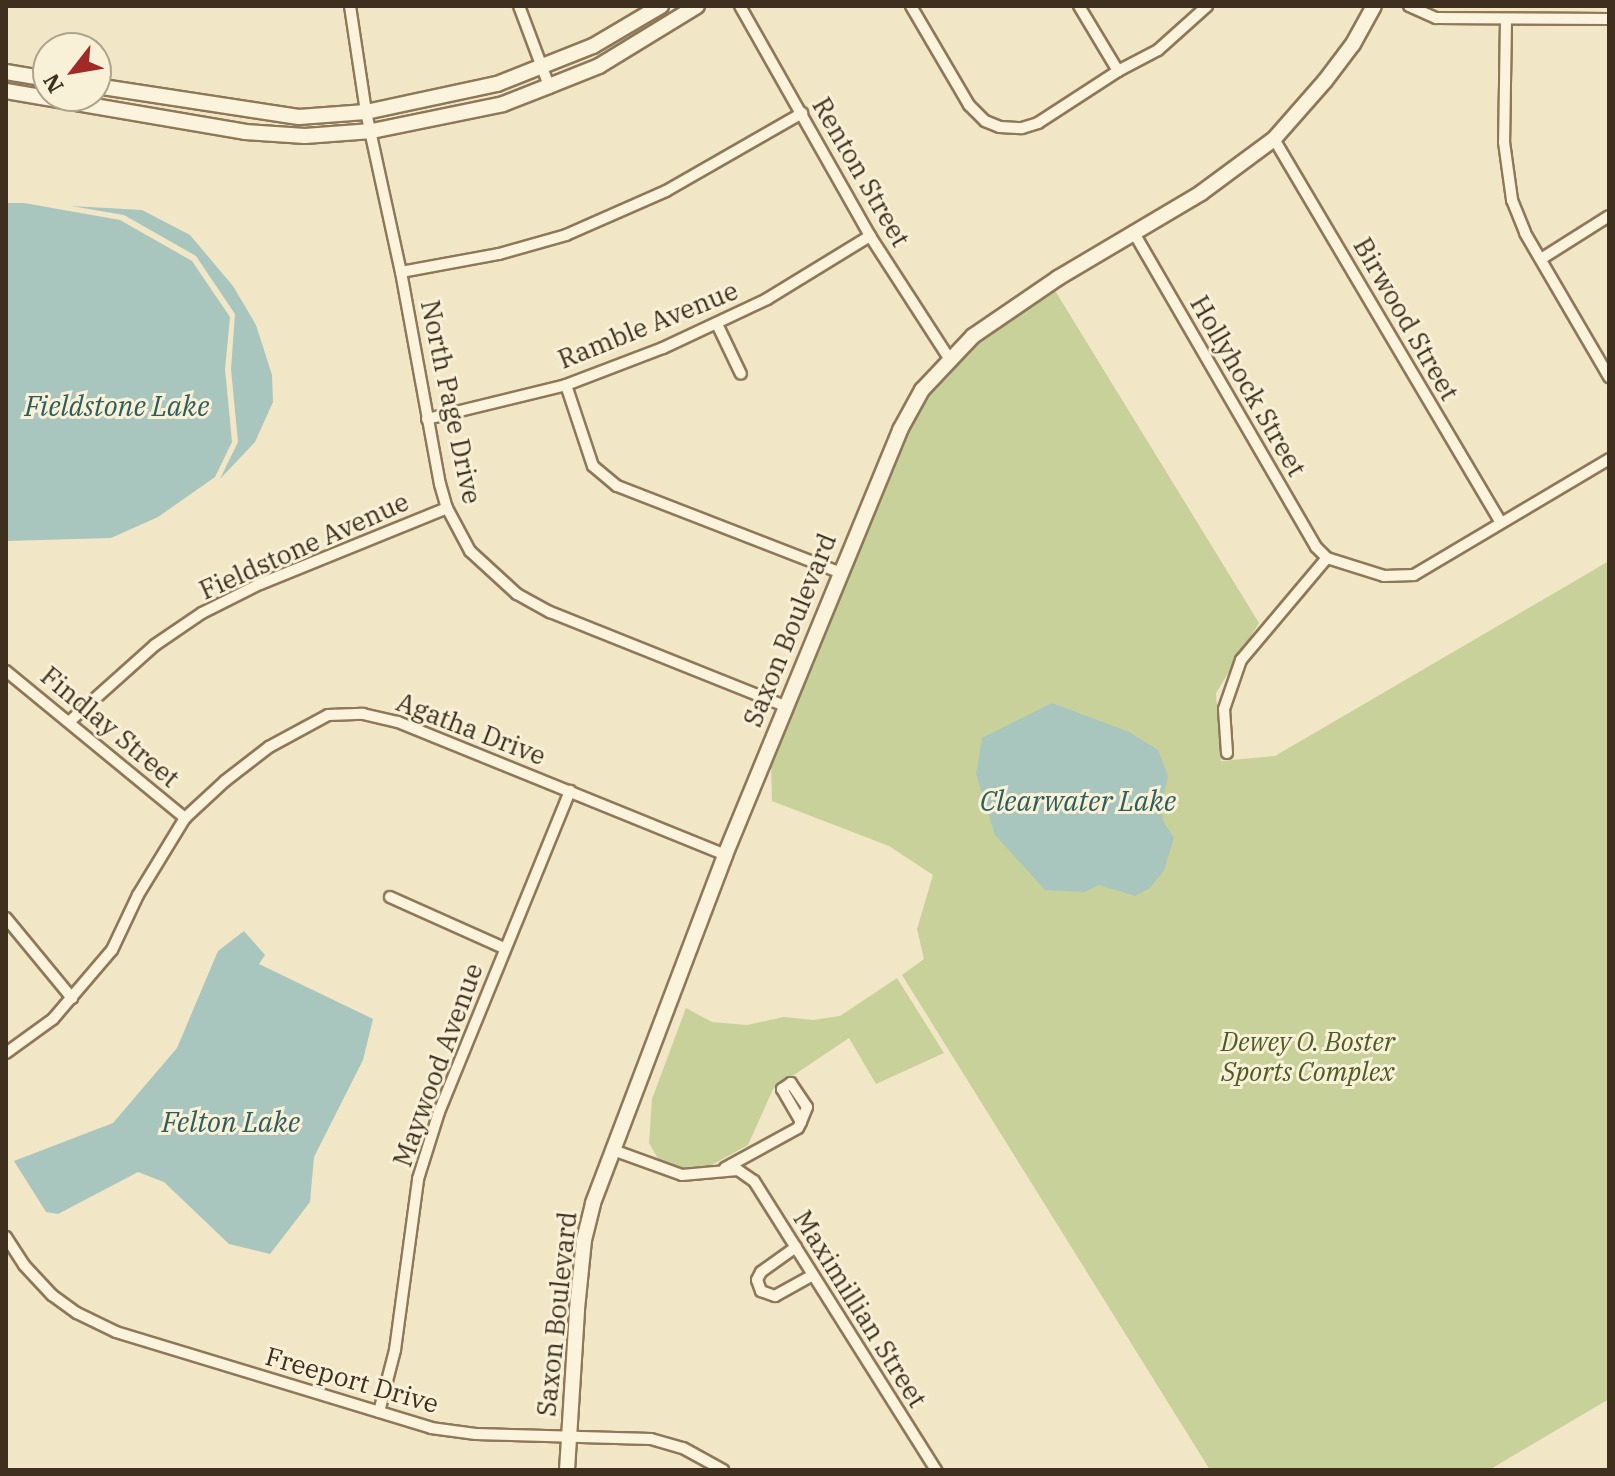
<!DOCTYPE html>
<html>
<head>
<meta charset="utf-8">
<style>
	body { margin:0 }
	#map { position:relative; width:1615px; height:1476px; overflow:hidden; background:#f1e6c6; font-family:"IBM Plex Serif",serif }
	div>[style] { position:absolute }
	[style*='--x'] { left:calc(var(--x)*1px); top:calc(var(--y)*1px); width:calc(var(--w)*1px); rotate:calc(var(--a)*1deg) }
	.green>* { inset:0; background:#c8d199 }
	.water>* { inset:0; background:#a8c5be }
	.roads { filter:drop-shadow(2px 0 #8e785a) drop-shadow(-2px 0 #8e785a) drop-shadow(0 2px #8e785a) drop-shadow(0 -2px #8e785a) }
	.minor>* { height:10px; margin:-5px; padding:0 5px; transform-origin:5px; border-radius:5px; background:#fbf3db }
	.secondary>* { height:14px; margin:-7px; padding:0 7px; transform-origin:7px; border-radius:7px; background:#fbf3db }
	span { translate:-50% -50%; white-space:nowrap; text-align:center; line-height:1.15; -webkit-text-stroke:6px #f8f0d7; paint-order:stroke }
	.street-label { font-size:26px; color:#3e2f1f }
	.park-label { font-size:26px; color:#4b5c24; font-style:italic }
	.water-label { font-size:28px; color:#2d5e5d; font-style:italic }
	.frame { position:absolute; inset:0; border:8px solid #3e2f1f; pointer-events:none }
	.north { position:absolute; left:32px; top:32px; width:80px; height:80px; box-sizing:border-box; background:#f8f0d7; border:2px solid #aea38d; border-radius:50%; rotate:239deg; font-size:22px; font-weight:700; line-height:32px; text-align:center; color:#3e2f1f }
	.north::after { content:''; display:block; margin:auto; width:28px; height:36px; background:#a22a26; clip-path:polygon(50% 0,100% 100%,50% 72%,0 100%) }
</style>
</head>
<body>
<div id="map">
	<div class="green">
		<div style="clip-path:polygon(1054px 289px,1259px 623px,1216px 693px,1221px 761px,1275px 756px,1609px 561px,1609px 1399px,1489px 1470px,1210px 1470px,902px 975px,924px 959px,917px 929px,933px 875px,889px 846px,772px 801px,771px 761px,885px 477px,915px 413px,945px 373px,976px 342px)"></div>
		<div style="clip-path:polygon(897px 978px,944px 1053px,876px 1084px,849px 1038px,773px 1089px,748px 1145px,710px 1166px,683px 1168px,660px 1162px,649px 1143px,652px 1099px,686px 1008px,712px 1022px,747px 1025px,784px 1017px,813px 1020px,840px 1016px)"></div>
	</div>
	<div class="water">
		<div style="clip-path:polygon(6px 203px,24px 203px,120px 220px,192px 261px,230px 317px,225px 369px,232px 442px,215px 477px,158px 517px,111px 538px,6px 541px)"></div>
		<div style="clip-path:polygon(71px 206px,142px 210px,190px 235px,233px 286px,256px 325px,272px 375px,273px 402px,255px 442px,220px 479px,238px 442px,231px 369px,235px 314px,196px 256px,124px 215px)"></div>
		<div style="clip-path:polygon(1052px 703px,1129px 732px,1158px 750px,1168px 776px,1161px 805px,1163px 821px,1174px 838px,1164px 870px,1150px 888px,1135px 896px,1099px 885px,1085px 892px,1045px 890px,995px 835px,976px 774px,982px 738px)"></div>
		<div style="clip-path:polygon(244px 931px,265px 955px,259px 964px,373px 1019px,363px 1060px,314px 1157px,310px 1202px,270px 1254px,229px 1244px,164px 1182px,138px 1172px,58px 1214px,46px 1212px,14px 1161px,113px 1123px,177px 1048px,218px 951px)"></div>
	</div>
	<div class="roads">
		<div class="minor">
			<div style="--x:350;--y:6;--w:107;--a:81.4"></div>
			<div style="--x:366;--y:112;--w:164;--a:77.7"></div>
			<div style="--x:401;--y:272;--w:216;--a:79.6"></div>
			<div style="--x:440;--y:484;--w:25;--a:74"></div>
			<div style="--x:447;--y:508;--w:49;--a:61.9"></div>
			<div style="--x:470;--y:551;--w:64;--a:42.5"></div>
			<div style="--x:517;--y:594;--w:38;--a:29"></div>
			<div style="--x:550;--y:612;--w:253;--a:21.8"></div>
			<div style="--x:519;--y:6;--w:85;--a:69.4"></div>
			<div style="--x:740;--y:6;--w:264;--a:60.5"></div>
			<div style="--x:870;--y:236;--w:145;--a:57.1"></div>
			<div style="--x:911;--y:6;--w:115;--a:59.6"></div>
			<div style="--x:969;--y:105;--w:23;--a:45"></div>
			<div style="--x:985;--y:121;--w:16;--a:22"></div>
			<div style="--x:1000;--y:127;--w:22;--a:3"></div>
			<div style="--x:1022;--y:128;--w:17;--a:-17"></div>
			<div style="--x:1038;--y:123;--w:95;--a:-33"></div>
			<div style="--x:1118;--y:71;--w:45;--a:-27.7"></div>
			<div style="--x:1158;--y:50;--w:66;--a:-41.9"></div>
			<div style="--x:1079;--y:6;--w:76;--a:59"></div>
			<div style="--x:1409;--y:6;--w:30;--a:24"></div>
			<div style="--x:1436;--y:18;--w:173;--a:0.3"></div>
			<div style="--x:1506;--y:20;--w:122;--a:90.9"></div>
			<div style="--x:1504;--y:142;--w:59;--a:82.1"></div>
			<div style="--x:1512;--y:200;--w:35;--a:68"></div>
			<div style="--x:1525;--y:233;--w:167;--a:59.7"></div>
			<div style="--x:1274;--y:139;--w:444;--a:59.4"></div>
			<div style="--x:1134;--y:233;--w:363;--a:59.9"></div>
			<div style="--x:1316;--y:547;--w:16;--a:45"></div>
			<div style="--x:1327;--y:558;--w:60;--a:17.5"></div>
			<div style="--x:1384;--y:576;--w:30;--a:-2"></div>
			<div style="--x:1414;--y:575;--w:227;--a:-30.7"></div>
			<div style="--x:1541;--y:259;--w:80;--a:-32.3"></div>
			<div style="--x:401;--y:272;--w:100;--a:-10.4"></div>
			<div style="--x:499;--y:254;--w:70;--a:-15.8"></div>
			<div style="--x:566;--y:235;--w:109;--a:-23.7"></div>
			<div style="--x:666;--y:191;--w:157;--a:-29.8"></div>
			<div style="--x:717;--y:324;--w:55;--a:64.4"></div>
			<div style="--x:566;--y:385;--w:85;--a:71.6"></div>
			<div style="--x:593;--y:466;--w:31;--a:40"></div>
			<div style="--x:617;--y:486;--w:238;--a:21.2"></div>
			<div style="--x:427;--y:419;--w:143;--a:-13.7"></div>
			<div style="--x:566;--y:385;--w:104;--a:-20.9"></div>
			<div style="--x:663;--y:348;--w:115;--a:-25.2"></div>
			<div style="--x:767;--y:299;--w:121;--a:-31.5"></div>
			<div style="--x:6;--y:671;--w:232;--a:39.4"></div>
			<div style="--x:70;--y:721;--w:114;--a:-41.8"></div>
			<div style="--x:155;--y:645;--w:57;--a:-34.2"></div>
			<div style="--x:202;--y:613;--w:65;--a:-26.6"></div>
			<div style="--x:260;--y:584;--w:202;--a:-22.1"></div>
			<div style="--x:1227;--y:753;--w:44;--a:-93.9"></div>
			<div style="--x:1224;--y:709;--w:52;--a:-70.9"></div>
			<div style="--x:1241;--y:660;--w:133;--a:-49.9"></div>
			<div style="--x:390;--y:897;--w:125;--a:24.1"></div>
			<div style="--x:6;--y:918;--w:104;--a:50.5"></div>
			<div style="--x:6;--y:1053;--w:58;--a:-35.9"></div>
			<div style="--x:53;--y:1019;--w:91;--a:-49.5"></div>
			<div style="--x:112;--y:950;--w:61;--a:-64.7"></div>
			<div style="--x:138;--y:895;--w:90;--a:-58.6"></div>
			<div style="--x:185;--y:818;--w:54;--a:-42.8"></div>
			<div style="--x:225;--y:781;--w:56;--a:-37.7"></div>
			<div style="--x:269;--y:747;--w:67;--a:-28.5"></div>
			<div style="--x:328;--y:715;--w:35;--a:-2"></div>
			<div style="--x:363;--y:714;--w:36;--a:13"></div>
			<div style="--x:398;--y:722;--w:353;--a:22.1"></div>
			<div style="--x:613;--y:1150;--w:73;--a:19.9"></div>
			<div style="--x:682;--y:1175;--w:56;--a:-5.1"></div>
			<div style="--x:738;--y:1170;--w:19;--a:35"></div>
			<div style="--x:754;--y:1181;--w:342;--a:57.8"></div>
			<div style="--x:725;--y:1168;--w:83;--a:-28.7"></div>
			<div style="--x:798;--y:1128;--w:7;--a:-63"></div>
			<div style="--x:801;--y:1122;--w:16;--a:-68"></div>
			<div style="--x:807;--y:1107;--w:29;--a:-124"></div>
			<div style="--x:791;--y:1083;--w:11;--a:146"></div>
			<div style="--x:782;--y:1089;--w:38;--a:60"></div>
			<div style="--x:6;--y:1237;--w:33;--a:57"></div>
			<div style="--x:24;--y:1265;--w:41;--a:47"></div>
			<div style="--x:52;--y:1295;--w:31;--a:36"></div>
			<div style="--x:77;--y:1313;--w:43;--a:26"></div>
			<div style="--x:116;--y:1332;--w:329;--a:16.9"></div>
			<div style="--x:431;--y:1428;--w:45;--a:7.6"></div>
			<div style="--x:476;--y:1434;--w:175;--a:1.6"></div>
			<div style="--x:651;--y:1439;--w:33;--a:16"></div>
			<div style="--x:683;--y:1448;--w:46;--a:28.8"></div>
			<div style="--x:796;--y:1247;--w:43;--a:144.5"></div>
			<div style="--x:761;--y:1272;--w:9;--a:117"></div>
			<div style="--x:757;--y:1280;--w:12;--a:70"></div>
			<div style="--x:761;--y:1291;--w:15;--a:20"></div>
			<div style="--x:775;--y:1296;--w:43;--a:-28.9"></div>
			<div style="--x:379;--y:1412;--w:64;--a:-75.5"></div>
			<div style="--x:395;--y:1350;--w:173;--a:-82.3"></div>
			<div style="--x:418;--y:1179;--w:70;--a:-72.6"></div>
			<div style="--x:439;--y:1112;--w:347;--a:-67.8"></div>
		</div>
		<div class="secondary">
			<div style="--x:6;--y:72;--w:43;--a:9.5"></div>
			<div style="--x:96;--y:86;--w:205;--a:8.7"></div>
			<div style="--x:299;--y:117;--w:67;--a:-4.3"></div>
			<div style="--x:366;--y:112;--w:134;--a:-12.1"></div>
			<div style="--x:497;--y:84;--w:103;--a:-21.6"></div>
			<div style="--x:593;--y:46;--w:79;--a:-30.5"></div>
			<div style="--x:6;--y:91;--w:242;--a:9.7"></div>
			<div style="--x:245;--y:132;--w:60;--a:3.8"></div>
			<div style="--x:305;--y:136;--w:67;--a:-4.3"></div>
			<div style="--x:372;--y:131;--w:134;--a:-11.6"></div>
			<div style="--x:503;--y:104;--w:49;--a:-21.4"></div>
			<div style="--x:549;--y:86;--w:54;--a:-21.8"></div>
			<div style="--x:599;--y:66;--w:115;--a:-31.5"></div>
			<div style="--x:567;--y:1470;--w:161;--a:-86.4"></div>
			<div style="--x:577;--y:1309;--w:69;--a:-84.2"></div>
			<div style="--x:584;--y:1240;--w:38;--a:-76"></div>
			<div style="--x:593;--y:1203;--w:372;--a:-69.2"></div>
			<div style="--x:725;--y:855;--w:460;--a:-67.6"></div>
			<div style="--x:900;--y:430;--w:46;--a:-61.2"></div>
			<div style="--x:922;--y:390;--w:74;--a:-46.6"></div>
			<div style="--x:973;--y:336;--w:103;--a:-34.3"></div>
			<div style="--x:1058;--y:278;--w:166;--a:-30.7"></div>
			<div style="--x:1201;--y:193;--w:91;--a:-36.5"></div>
			<div style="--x:1274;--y:139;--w:77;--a:-48.7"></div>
			<div style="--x:1325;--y:81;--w:46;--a:-52.9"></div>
			<div style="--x:1353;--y:44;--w:43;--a:-61.1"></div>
		</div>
	</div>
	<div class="street-label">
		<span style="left:861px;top:172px;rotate:60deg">Renton Street</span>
		<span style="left:1406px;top:319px;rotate:60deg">Birwood Street</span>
		<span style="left:648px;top:325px;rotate:-22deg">Ramble Avenue</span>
		<span style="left:1248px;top:386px;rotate:60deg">Hollyhock Street</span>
		<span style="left:451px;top:402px;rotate:78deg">North Page Drive</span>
		<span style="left:304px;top:546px;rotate:-24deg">Fieldstone Avenue</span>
		<span style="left:790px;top:630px;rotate:-68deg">Saxon Boulevard</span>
		<span style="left:110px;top:727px;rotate:40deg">Findlay Street</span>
		<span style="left:471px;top:729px;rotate:21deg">Agatha Drive</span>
		<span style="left:438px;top:1065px;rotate:-70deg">Maywood Avenue</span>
		<span style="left:860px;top:1309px;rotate:58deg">Maximillian Street</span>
		<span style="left:557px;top:1314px;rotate:-84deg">Saxon Boulevard</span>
		<span style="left:352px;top:1380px;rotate:16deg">Freeport Drive</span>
	</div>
	<div class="park-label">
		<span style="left:1308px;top:1057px">Dewey O. Boster<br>Sports Complex</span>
	</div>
	<div class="water-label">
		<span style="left:117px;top:406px">Fieldstone Lake</span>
		<span style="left:1078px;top:801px">Clearwater Lake</span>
		<span style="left:231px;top:1122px">Felton Lake</span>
	</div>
	<div class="frame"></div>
	<div class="north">N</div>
</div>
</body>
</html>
